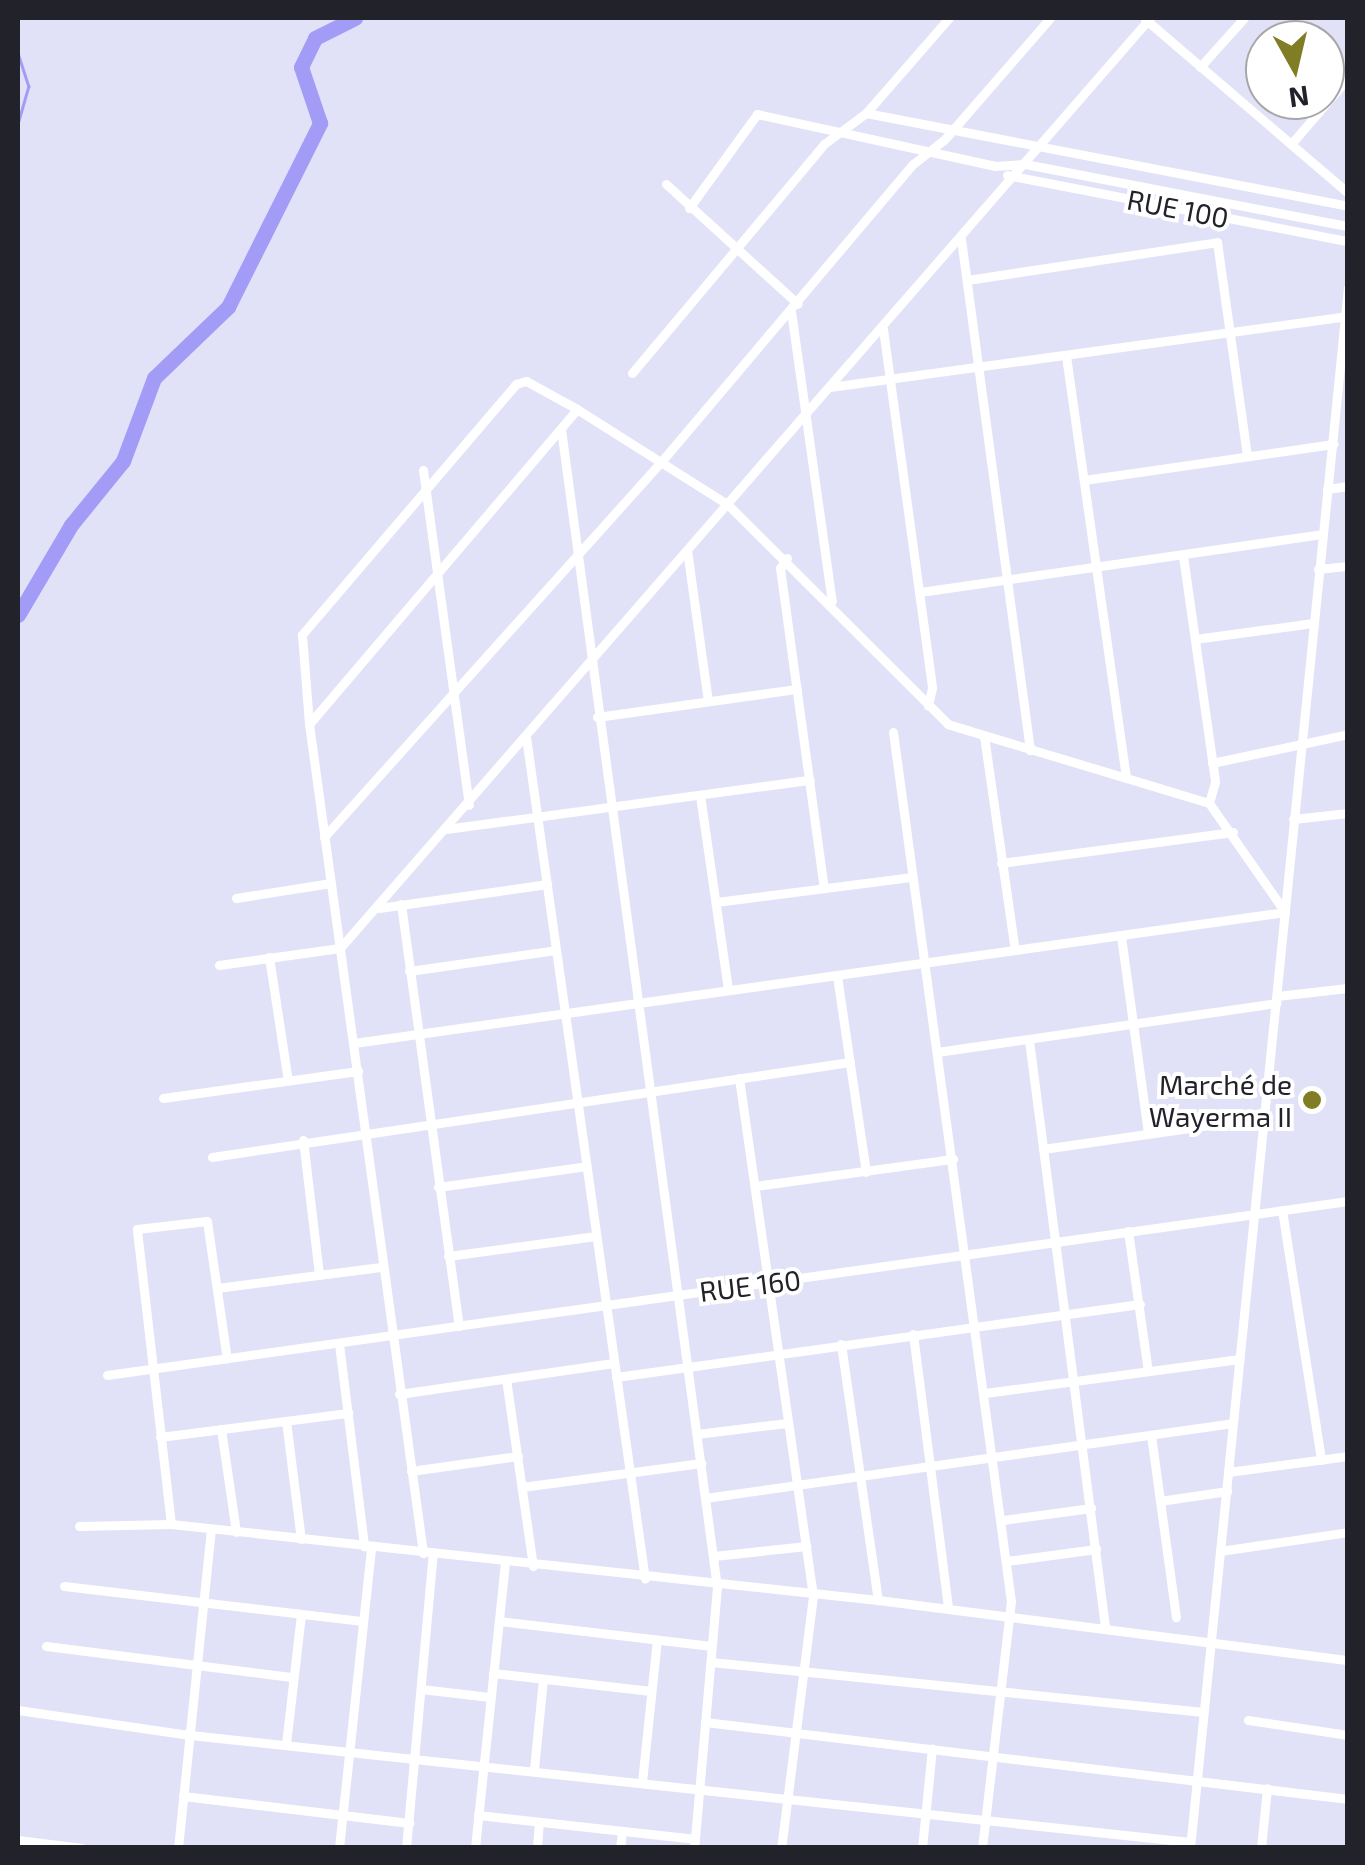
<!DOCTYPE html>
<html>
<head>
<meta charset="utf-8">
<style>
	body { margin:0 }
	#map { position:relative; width:1365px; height:1865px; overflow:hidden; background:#e1e1f7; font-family:"Exo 2",sans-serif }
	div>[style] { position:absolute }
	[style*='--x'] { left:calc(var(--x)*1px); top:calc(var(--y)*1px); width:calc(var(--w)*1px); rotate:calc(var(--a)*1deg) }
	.stream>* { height:2.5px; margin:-1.25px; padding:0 1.25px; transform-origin:1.25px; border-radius:1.25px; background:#a39cf6 }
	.river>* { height:15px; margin:-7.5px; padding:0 7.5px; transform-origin:7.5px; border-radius:7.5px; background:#a39cf6 }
	.minor>* { height:9px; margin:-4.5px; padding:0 4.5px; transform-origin:4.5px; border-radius:4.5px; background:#fff }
	.dots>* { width:28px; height:28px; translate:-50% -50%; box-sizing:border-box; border:5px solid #fff; border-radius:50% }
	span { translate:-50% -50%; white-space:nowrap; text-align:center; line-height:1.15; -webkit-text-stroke:8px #fff; paint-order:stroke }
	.street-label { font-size:28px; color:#22222a }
	.poi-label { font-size:28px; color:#22222a }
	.right { translate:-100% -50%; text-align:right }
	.frame { position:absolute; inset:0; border:20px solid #22222a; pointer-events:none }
	.north { position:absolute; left:1245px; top:20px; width:100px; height:100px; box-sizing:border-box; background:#fff; border:2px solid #a7a7aa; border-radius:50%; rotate:172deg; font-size:28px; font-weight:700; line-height:40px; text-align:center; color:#22222a }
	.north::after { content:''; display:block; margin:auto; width:35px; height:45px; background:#817d24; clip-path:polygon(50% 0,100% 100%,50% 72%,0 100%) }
</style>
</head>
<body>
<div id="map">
	<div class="stream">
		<div style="--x:18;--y:53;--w:35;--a:72"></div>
		<div style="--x:29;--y:86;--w:40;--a:106"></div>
	</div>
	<div class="river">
		<div style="--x:18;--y:615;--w:104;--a:-59.5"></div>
		<div style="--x:71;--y:525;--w:82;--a:-50.9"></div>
		<div style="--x:123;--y:461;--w:89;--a:-69.5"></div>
		<div style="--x:154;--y:378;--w:103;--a:-43.8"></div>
		<div style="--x:228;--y:307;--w:206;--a:-63.4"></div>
		<div style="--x:320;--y:123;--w:59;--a:-108.7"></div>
		<div style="--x:301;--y:67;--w:32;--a:-64"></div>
		<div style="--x:315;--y:38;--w:45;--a:-26.6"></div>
	</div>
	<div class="minor">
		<div style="--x:1145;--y:19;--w:267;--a:40.6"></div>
		<div style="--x:1200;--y:67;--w:66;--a:-48.1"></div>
		<div style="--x:866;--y:113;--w:491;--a:10.9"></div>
		<div style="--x:1291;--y:144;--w:87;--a:-49.2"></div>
		<div style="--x:1007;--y:175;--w:347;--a:11"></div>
		<div style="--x:666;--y:184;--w:178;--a:42.3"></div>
		<div style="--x:689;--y:208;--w:116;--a:-54.1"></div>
		<div style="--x:757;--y:114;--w:244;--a:12.3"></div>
		<div style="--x:995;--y:166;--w:30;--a:-4"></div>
		<div style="--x:1025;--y:164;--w:329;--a:10.9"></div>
		<div style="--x:961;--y:239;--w:516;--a:82.31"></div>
		<div style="--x:967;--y:280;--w:253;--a:-8.6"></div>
		<div style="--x:1217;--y:242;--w:216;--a:82"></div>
		<div style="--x:791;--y:311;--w:293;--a:82"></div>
		<div style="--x:883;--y:329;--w:362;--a:82.2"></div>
		<div style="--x:932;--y:688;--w:18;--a:103"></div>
		<div style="--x:1066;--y:356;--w:426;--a:81.9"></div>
		<div style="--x:632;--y:373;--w:299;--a:-50"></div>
		<div style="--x:824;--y:144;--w:52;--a:-36.4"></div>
		<div style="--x:866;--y:113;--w:126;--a:-48.9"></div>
		<div style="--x:830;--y:387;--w:523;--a:-7.8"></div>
		<div style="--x:561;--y:429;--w:1168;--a:82.33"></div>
		<div style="--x:717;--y:1587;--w:262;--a:95"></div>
		<div style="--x:423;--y:470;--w:338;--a:82.2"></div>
		<div style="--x:1084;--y:480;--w:252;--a:-8.2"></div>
		<div style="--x:1327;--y:489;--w:21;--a:-8"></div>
		<div style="--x:687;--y:550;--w:152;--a:82.1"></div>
		<div style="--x:1183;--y:556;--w:228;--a:81.9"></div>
		<div style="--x:1215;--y:782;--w:22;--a:106"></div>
		<div style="--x:787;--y:558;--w:12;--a:125"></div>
		<div style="--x:780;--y:568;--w:323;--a:82.2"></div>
		<div style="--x:1318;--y:569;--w:30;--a:-6"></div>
		<div style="--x:920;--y:592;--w:406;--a:-8.2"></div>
		<div style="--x:1195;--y:639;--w:119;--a:-7.7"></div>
		<div style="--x:597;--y:717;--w:202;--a:-8"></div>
		<div style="--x:310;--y:723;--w:412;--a:-49.6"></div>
		<div style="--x:893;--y:732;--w:877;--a:82.27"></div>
		<div style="--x:1011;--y:1601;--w:249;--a:96.7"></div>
		<div style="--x:984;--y:736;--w:216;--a:81.8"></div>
		<div style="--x:526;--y:737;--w:850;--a:81.96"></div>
		<div style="--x:1212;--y:763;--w:139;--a:-12"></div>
		<div style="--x:700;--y:795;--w:197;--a:81.8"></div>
		<div style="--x:1293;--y:819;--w:55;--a:-6.2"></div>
		<div style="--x:446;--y:829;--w:367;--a:-7.7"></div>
		<div style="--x:324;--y:837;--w:504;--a:-48.06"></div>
		<div style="--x:661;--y:462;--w:390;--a:-49.8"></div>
		<div style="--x:913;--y:164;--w:39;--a:-38"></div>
		<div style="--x:944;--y:140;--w:162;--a:-49"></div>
		<div style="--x:1001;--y:863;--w:234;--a:-7.6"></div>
		<div style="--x:236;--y:898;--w:96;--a:-9"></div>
		<div style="--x:716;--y:902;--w:198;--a:-7.3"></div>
		<div style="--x:401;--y:904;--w:426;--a:82.2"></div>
		<div style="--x:379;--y:908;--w:170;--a:-8.1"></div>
		<div style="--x:1121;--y:936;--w:199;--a:82.2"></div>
		<div style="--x:269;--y:957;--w:125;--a:81.3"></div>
		<div style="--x:219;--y:965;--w:122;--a:-8"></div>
		<div style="--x:340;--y:948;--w:1233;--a:-48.95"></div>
		<div style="--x:409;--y:971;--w:148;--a:-8.1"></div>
		<div style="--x:837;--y:976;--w:198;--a:81.6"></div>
		<div style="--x:1277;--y:996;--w:71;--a:-6.4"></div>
		<div style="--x:1029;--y:1040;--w:592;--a:82.62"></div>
		<div style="--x:354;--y:1043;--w:940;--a:-8.01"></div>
		<div style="--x:1285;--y:912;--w:133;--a:-124.9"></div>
		<div style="--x:1209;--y:803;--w:273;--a:-163.2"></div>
		<div style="--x:948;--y:724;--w:312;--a:-135.1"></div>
		<div style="--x:727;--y:504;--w:178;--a:-147.7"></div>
		<div style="--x:577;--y:409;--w:58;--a:-151.2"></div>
		<div style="--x:526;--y:381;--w:10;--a:163"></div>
		<div style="--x:516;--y:384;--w:330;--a:130.5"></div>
		<div style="--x:302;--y:635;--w:89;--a:85.5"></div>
		<div style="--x:309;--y:724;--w:837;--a:82.17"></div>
		<div style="--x:937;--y:1052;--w:343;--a:-8.2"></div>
		<div style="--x:739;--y:1078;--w:523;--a:81.87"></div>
		<div style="--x:813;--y:1596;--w:254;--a:97.2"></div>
		<div style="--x:163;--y:1098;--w:197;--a:-7.9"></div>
		<div style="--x:303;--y:1140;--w:136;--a:83.2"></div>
		<div style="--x:1043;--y:1149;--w:223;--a:-8.2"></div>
		<div style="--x:212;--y:1157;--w:645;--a:-8.47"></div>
		<div style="--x:755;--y:1186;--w:200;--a:-7.8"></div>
		<div style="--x:438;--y:1187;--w:150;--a:-8"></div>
		<div style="--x:1282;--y:1210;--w:253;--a:81.1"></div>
		<div style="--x:1128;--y:1231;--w:141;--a:81.9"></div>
		<div style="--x:448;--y:1256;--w:149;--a:-7.7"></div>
		<div style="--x:217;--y:1288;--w:165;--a:-7.3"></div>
		<div style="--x:913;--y:1334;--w:277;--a:82.7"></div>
		<div style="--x:339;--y:1344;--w:204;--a:82.9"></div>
		<div style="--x:841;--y:1344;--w:259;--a:81.8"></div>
		<div style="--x:107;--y:1375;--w:1253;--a:-7.98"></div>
		<div style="--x:616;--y:1377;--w:529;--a:-7.93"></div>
		<div style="--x:506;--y:1379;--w:189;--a:81.8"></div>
		<div style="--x:985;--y:1393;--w:257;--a:-7.6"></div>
		<div style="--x:399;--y:1394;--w:217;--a:-8.2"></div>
		<div style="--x:286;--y:1421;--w:119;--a:82.8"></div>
		<div style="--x:221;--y:1429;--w:104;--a:81.7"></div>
		<div style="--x:697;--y:1434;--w:91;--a:-7"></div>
		<div style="--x:1151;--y:1435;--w:184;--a:82.2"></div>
		<div style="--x:160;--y:1437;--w:190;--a:-7.3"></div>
		<div style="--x:411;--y:1471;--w:108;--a:-8"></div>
		<div style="--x:1228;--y:1472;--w:121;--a:-7.6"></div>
		<div style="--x:522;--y:1487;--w:181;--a:-7.6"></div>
		<div style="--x:705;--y:1498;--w:533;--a:-8.08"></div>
		<div style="--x:1160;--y:1501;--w:68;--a:-8.5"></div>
		<div style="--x:1003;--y:1520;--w:89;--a:-7.8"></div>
		<div style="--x:171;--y:1524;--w:297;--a:-96.6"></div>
		<div style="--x:137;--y:1229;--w:70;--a:-6.5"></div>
		<div style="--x:207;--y:1221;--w:139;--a:81.8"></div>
		<div style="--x:79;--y:1526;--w:92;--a:-1.2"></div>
		<div style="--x:171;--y:1524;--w:711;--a:6.14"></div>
		<div style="--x:878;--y:1600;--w:474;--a:7.3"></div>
		<div style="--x:1220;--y:1551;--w:129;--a:-8.4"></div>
		<div style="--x:714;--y:1556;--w:93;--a:-6.2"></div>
		<div style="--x:1007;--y:1561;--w:90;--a:-7.7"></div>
		<div style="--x:64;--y:1586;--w:301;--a:6.7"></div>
		<div style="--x:499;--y:1621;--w:214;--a:6.7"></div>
		<div style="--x:46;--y:1646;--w:249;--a:7.2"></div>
		<div style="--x:711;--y:1662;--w:495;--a:5.8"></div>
		<div style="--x:493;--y:1673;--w:159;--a:6.5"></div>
		<div style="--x:421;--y:1689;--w:69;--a:6.6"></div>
		<div style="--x:18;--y:1710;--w:174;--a:8.3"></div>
		<div style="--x:190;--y:1735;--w:1006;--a:6.11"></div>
		<div style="--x:1248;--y:1720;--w:101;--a:8.5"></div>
		<div style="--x:705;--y:1722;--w:648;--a:6.83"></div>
		<div style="--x:286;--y:1744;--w:131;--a:-83.4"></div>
		<div style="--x:534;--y:1769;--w:90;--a:-84.3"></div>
		<div style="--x:642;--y:1782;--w:143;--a:-84"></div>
		<div style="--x:183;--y:1796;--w:228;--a:6.8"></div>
		<div style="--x:478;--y:1815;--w:217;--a:6.3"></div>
		<div style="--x:18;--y:1840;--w:64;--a:7.1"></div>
		<div style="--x:178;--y:1848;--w:321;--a:-84.1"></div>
		<div style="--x:339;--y:1848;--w:303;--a:-83.9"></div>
		<div style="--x:406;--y:1848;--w:295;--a:-84.8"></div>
		<div style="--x:475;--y:1848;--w:288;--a:-84"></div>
		<div style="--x:537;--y:1848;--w:26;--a:-86"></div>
		<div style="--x:620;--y:1848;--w:17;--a:-83"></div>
		<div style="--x:922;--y:1848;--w:100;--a:-84.3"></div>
		<div style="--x:1190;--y:1848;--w:1568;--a:-84.22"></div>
		<div style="--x:1261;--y:1848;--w:60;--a:-84.3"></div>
	</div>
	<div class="dots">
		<div style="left:1312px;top:1100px;background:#817d24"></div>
	</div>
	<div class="street-label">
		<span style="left:1178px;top:208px;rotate:11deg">RUE 100</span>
		<span style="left:750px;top:1285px;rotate:-7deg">RUE 160</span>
	</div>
	<div class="poi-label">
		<span class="right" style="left:1292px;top:1100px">Marché de<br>Wayerma II</span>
	</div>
	<div class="frame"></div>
	<div class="north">N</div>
</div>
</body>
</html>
